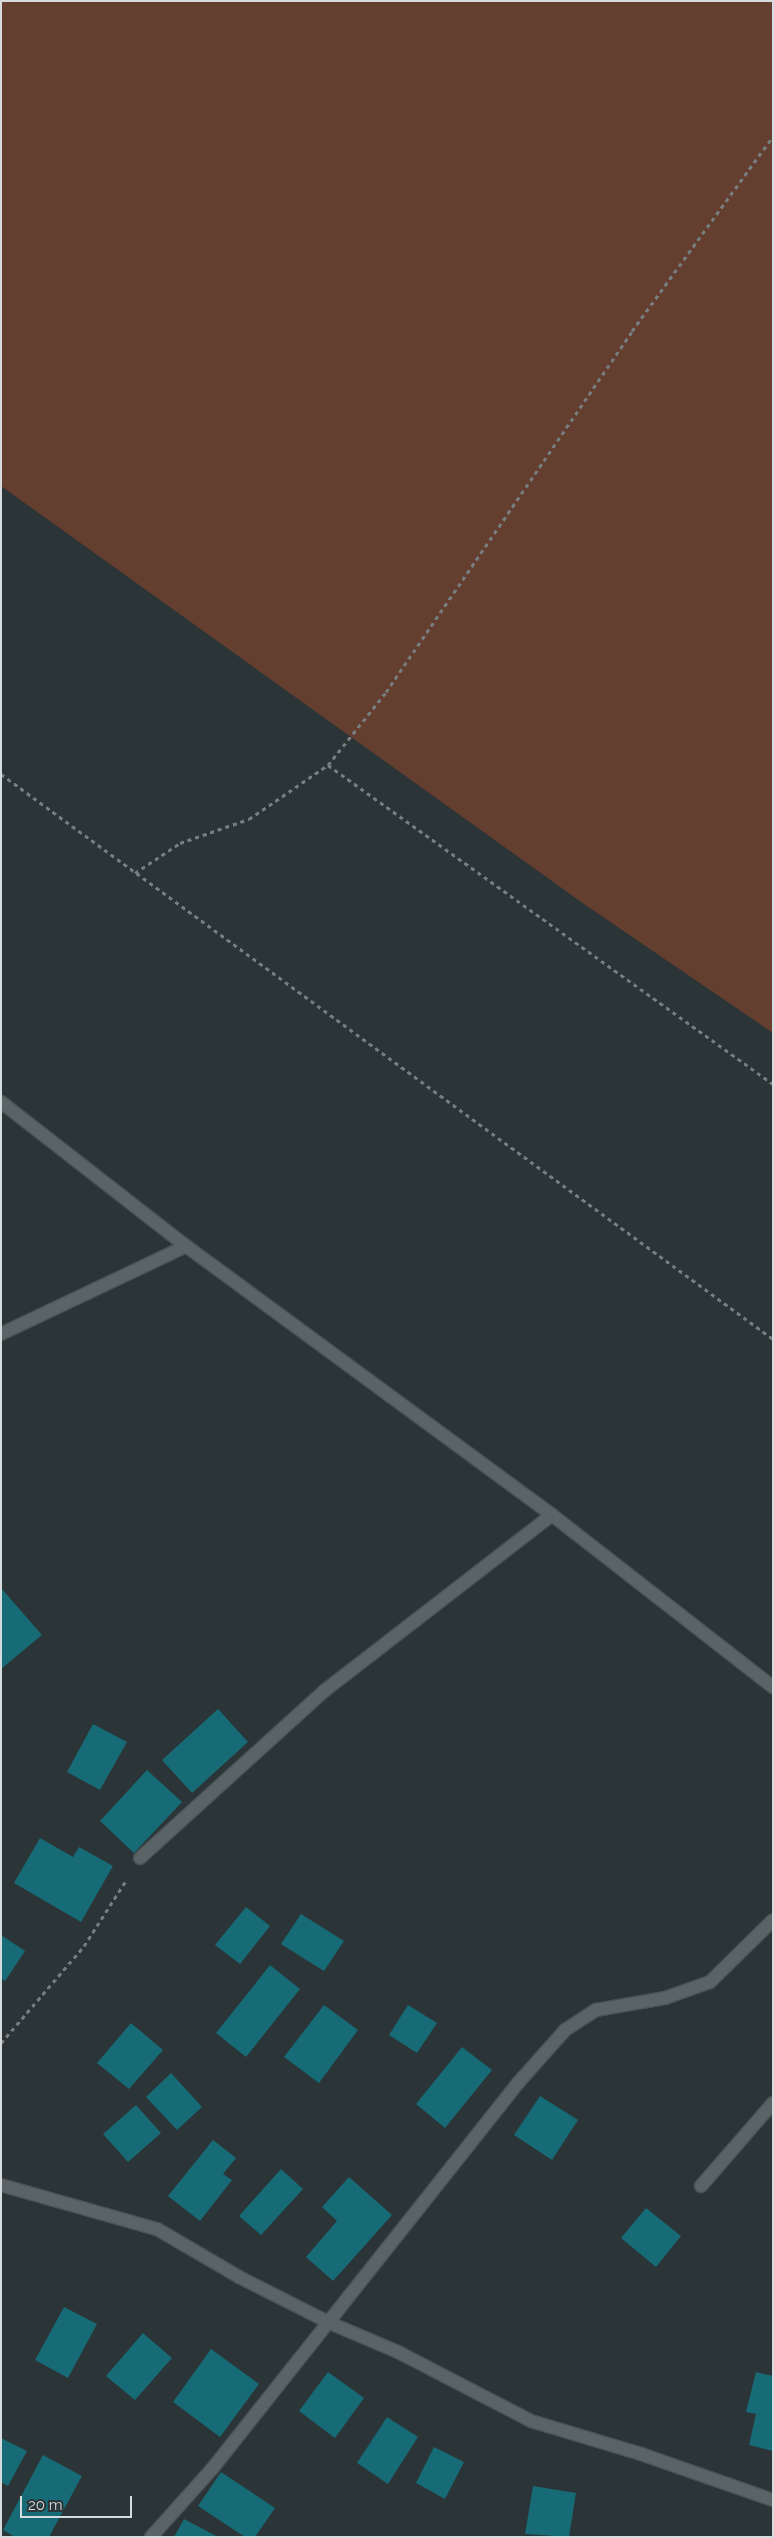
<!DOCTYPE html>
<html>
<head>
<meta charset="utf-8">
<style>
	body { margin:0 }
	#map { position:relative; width:774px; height:2538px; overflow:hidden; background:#2b3436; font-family:Raleway,sans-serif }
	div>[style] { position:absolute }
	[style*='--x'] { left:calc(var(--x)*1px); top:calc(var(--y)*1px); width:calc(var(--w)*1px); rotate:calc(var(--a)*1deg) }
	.green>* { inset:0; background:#643e2f }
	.building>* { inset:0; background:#176b76 }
	.path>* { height:3px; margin-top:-1.5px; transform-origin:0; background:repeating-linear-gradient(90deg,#777e80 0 4px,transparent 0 8px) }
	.roads { filter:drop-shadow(1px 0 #4a5253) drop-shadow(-1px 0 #4a5253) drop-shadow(0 1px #4a5253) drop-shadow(0 -1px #4a5253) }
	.street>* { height:12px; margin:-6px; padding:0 6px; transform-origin:6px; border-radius:6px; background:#5a6466 }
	span { translate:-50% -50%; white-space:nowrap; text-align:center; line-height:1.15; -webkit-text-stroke:4.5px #2b3436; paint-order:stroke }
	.frame { position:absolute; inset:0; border:2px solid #d6dcdd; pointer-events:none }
	.scale { position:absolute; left:20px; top:2496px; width:112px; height:22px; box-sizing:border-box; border:2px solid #d6dcdd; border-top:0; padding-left:6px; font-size:15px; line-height:18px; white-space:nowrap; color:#d6dcdd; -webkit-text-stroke:4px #2b3436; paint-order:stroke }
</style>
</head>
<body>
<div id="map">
	<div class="green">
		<div style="clip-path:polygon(1px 1px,773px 1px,773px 1033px,584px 904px,1px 486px)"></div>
	</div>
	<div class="building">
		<div style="clip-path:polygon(1px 1588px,42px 1635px,1px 1669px)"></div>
		<div style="clip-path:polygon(218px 1709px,248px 1742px,192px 1793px,162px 1760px)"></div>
		<div style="clip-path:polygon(93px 1724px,127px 1742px,100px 1790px,67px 1772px)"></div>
		<div style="clip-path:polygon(147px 1770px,182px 1802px,134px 1853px,100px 1821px)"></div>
		<div style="clip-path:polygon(40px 1838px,73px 1857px,79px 1847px,113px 1866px,81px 1922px,14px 1883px)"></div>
		<div style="clip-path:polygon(246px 1907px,270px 1926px,240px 1964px,215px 1945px)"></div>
		<div style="clip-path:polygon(301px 1914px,344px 1941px,324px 1971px,281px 1944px)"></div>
		<div style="clip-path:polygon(1px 1935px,25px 1951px,5px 1981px,1px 1979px)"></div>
		<div style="clip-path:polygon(270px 1965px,300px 1989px,246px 2057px,216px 2033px)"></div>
		<div style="clip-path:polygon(324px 2005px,358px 2030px,319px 2083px,284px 2057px)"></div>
		<div style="clip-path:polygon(408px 2005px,437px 2023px,417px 2053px,389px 2035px)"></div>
		<div style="clip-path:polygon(131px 2023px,163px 2050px,129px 2089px,97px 2063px)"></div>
		<div style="clip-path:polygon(462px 2047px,492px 2070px,445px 2128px,416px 2104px)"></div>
		<div style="clip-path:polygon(171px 2073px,202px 2107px,177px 2130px,146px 2097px)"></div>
		<div style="clip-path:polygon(540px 2096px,578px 2120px,552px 2160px,514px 2135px)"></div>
		<div style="clip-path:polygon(136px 2105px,161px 2133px,128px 2162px,103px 2134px)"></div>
		<div style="clip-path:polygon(213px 2140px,236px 2158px,223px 2174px,232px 2180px,200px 2221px,168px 2196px)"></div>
		<div style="clip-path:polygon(281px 2169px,303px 2189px,261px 2235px,239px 2216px)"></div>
		<div style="clip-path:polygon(349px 2177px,392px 2215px,333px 2281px,306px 2257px,337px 2221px,322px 2207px)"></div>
		<div style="clip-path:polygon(646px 2208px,681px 2236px,656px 2267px,621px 2238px)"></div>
		<div style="clip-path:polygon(64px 2307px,97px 2324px,68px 2378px,35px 2360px)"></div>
		<div style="clip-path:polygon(143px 2333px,172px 2358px,135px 2400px,106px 2376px)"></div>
		<div style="clip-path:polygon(211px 2349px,259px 2384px,220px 2437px,173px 2402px)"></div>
		<div style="clip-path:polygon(328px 2372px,364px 2398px,335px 2438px,299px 2411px)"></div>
		<div style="clip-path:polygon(756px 2372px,773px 2376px,773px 2451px,749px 2445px,756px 2414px,746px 2412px)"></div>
		<div style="clip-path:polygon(387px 2417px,418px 2437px,388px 2484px,357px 2463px)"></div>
		<div style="clip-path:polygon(1px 2438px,27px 2451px,8px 2486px,1px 2482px)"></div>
		<div style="clip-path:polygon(434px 2447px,464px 2462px,445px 2499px,416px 2483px)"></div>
		<div style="clip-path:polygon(43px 2455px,82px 2476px,49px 2537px,15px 2537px,3px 2530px)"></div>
		<div style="clip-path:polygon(221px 2472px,275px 2508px,255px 2537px,245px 2537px,198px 2506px)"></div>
		<div style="clip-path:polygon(533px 2486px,576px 2493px,569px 2537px,525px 2534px)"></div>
		<div style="clip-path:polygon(184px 2519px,218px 2537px,174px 2537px)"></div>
	</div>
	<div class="path">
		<div style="--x:328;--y:765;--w:548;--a:35.63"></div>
		<div style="--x:1;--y:774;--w:957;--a:36.2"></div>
		<div style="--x:135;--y:873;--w:54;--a:-33.7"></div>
		<div style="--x:180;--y:843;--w:73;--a:-19.2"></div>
		<div style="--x:249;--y:819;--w:96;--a:-34.4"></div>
		<div style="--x:328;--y:765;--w:93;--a:-51.5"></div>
		<div style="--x:386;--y:692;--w:437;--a:-55.7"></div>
		<div style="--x:632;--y:331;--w:241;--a:-54.1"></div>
		<div style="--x:1;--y:2043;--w:128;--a:-49.4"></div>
		<div style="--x:84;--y:1946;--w:80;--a:-57.3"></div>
	</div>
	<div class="roads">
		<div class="street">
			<div style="--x:1;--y:1102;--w:234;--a:37.9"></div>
			<div style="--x:186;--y:1246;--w:454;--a:36.3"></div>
			<div style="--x:552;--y:1515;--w:280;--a:37.9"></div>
			<div style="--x:1;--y:1334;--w:205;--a:-25.4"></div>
			<div style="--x:140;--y:1858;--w:248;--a:-42.2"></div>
			<div style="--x:324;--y:1691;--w:288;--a:-37.7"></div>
			<div style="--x:1;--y:2185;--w:162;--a:15.8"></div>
			<div style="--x:157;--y:2229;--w:95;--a:30.3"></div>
			<div style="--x:239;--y:2277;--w:102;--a:26.8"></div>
			<div style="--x:330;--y:2323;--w:74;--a:23.1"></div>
			<div style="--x:398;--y:2352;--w:150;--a:27.4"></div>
			<div style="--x:531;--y:2421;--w:115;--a:16.7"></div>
			<div style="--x:641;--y:2454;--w:140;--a:19.2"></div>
			<div style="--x:701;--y:2186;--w:110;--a:-49.1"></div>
			<div style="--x:151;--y:2537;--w:91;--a:-48.1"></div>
			<div style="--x:212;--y:2469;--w:493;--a:-51.6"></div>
			<div style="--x:518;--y:2083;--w:71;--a:-48.4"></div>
			<div style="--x:565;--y:2030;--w:37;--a:-33"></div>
			<div style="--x:596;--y:2010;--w:70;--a:-9.9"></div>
			<div style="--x:665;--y:1998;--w:48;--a:-19.6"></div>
			<div style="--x:710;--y:1982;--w:88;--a:-44.5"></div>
		</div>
	</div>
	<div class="frame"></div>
	<div class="scale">20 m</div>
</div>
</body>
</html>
